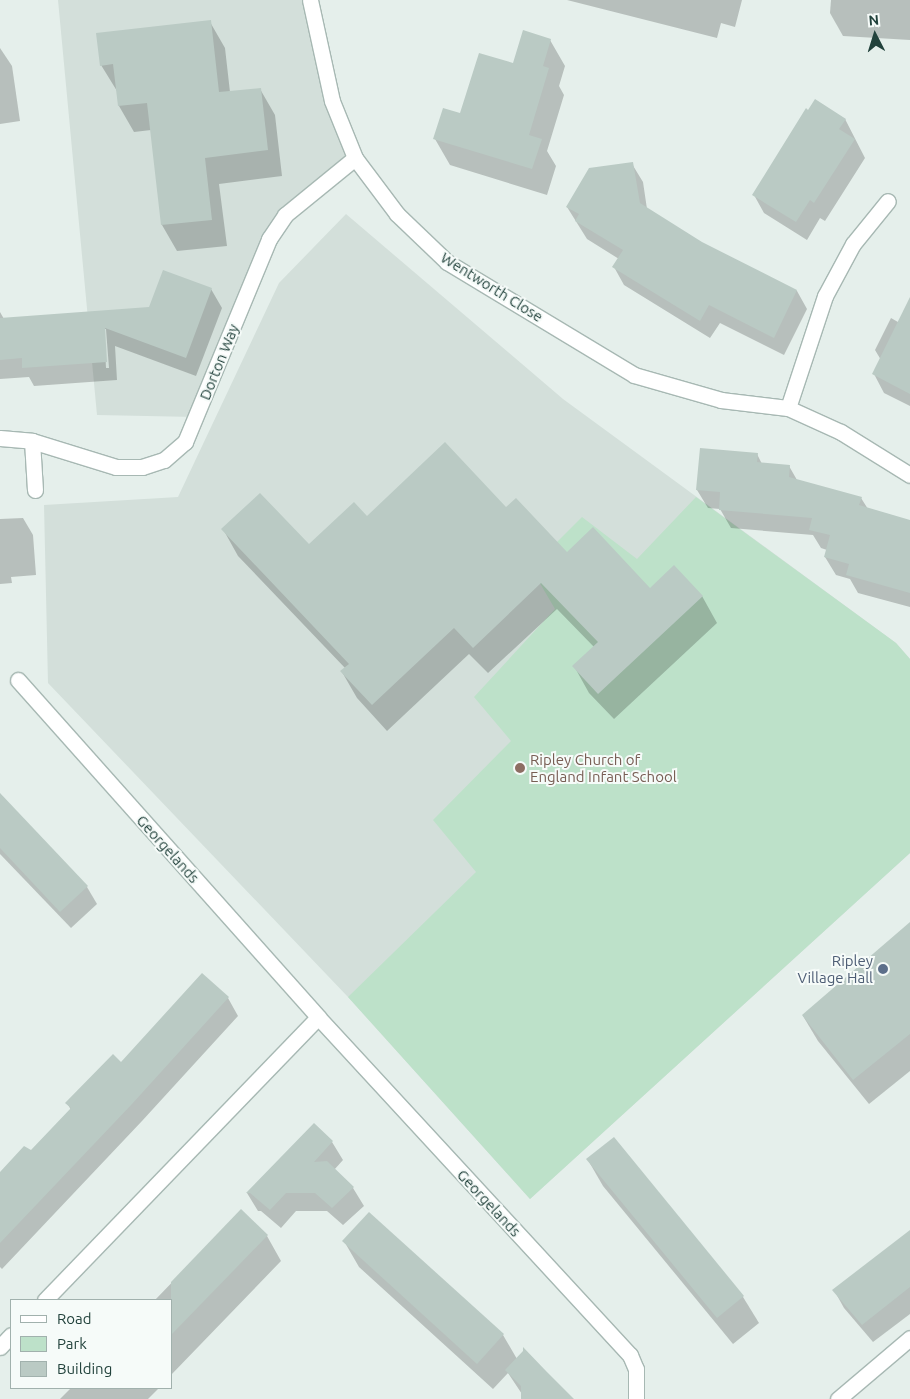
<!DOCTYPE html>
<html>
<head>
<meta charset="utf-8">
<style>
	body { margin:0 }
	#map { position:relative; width:910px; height:1399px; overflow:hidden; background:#e5efeb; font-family:Ubuntu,sans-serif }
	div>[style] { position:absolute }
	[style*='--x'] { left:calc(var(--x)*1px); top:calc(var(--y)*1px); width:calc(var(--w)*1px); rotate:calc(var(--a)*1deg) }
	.built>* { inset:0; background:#d3dfda }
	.green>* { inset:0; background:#bde1c9 }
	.shadow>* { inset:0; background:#0003 }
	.building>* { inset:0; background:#bacac4 }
	.roads { filter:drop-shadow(1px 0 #a7b8b3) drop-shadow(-1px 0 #a7b8b3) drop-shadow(0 1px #a7b8b3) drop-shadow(0 -1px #a7b8b3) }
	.street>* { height:15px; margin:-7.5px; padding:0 7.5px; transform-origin:7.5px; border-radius:7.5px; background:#fff }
	.secondary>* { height:15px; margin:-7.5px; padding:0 7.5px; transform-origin:7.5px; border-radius:7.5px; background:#fff }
	.dots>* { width:14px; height:14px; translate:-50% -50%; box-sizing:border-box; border:2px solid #f6fbf9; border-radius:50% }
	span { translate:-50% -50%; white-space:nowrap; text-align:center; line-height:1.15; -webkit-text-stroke:4px #f6fbf9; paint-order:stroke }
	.street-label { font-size:15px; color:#22423c }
	.education-label { font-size:15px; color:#785e54 }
	.left { translate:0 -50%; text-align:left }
	.service-label { font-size:15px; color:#4e5e75 }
	.right { translate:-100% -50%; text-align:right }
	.legend { position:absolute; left:10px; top:1299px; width:162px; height:90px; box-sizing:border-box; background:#f6fbf9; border:1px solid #a1b1ad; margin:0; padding:6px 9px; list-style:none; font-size:15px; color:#22423c }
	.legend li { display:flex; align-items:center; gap:10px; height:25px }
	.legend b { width:25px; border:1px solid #a1b1ad }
	.north { position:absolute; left:850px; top:10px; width:50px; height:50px; -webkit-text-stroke:4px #f6fbf9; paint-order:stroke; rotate:355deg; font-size:14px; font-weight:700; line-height:20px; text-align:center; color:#22423c }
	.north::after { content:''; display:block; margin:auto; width:18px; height:22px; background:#22423c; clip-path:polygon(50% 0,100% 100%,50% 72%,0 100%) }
</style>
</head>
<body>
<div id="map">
	<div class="built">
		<div style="clip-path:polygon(58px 0,310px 0,355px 158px,285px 215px,196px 417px,97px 415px)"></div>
		<div style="clip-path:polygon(346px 214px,563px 399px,896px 643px,910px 659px,910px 853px,530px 1199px,348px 997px,48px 683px,44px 505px,178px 497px,279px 283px)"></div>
	</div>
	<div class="green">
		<div style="clip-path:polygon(696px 497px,896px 643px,910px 659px,910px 853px,530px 1199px,348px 997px,476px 872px,433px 820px,511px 741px,474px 697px,555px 609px,531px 568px,582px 517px,637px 559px)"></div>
	</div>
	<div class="shadow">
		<div style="clip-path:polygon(567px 0,742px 0,735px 27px,721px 23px,717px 38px)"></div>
		<div style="clip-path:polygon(831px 0,910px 0,910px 40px,843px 36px,830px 13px)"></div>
		<div style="clip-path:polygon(210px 22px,225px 48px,230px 92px,260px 89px,275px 115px,282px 176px,219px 184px,227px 246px,177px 251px,162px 225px,151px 130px,134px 132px,119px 106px,117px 91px,101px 65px)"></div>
		<div style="clip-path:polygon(550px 40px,565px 66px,559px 86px,564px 95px,547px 151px,556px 166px,547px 195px,450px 165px,435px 139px,513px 65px)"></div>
		<div style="clip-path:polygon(0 48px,12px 66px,20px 121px,0 124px)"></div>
		<div style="clip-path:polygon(845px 119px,865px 158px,825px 221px,820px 218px,807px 240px,764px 213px,754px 195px)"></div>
		<div style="clip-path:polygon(632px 164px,643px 182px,647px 209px,701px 244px,797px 291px,807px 309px,784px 355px,720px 323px,710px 338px,624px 285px,614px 267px,619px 259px,587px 239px,567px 207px)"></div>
		<div style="clip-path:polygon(evenodd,211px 289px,222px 308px,196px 376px,115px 346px,117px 380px,34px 386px,29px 377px,0 379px,0 312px,4px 319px,150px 308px,211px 289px,104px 329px,106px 329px,109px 368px,106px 368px,104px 329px)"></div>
		<div style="clip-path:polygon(891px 318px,910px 329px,910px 406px,884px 393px,874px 374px,881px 360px,875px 350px)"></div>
		<div style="clip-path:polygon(757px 454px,762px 464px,789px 466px,797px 480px,861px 498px,868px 509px,910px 525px,910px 607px,858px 593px,850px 579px,836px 575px,825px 557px,827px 550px,821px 548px,813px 535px,731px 528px,720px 509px,708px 508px,697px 490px)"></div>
		<div style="clip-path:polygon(506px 508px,567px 553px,650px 589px,702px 596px,717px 623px,614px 719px,589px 693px,574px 666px,594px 647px,557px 609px,488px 673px,469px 654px,387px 731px,357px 698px,342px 672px,345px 668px,238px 556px,223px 529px,309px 546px,366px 518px)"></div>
		<div style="clip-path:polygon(23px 518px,33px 535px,36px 575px,11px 577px,12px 583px,0 584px,0 519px)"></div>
		<div style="clip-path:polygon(0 794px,87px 887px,97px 904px,71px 928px,0 854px)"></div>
		<div style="clip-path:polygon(910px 924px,910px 1071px,869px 1104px,818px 1041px,803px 1016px)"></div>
		<div style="clip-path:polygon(202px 974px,228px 998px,238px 1016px,142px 1121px,2px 1269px,0 1267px,0 1174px,31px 1152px,71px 1110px,67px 1103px,121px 1064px)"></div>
		<div style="clip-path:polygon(314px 1125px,332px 1142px,343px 1160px,334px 1170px,353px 1188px,364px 1206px,343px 1225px,327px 1211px,296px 1211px,281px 1228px,261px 1211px,258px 1211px,247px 1193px)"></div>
		<div style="clip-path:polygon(614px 1138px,743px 1297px,759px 1323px,733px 1344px,603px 1186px,588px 1160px)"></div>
		<div style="clip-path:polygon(241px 1211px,267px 1236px,281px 1261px,171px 1375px,171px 1300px,155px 1300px)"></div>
		<div style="clip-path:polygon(910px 1236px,910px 1314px,873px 1342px,844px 1308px,834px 1290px)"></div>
		<div style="clip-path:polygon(344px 1241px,503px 1335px,517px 1359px,572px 1399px,522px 1399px,522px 1394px,508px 1373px,493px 1389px,359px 1267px)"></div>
		<div style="clip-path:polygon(71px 1388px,159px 1388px,148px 1399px,60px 1399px)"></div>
	</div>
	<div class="building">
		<div style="clip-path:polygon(211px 20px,219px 92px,261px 88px,268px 150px,205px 158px,212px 220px,161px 225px,147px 103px,118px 106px,113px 64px,100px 66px,96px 33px)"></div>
		<div style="clip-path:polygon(523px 30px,551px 39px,543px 66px,549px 68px,529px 135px,542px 139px,532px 169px,433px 139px,443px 108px,460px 113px,479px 53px,513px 63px)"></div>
		<div style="clip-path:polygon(815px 99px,846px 119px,839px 129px,855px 139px,814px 203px,810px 200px,796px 222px,752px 195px,806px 108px,808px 110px)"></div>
		<div style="clip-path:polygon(633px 162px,640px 203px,702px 242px,797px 290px,774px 338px,709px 305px,700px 321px,612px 267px,623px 250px,575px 221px,579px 214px,566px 207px,589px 168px)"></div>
		<div style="clip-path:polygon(163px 270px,212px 288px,186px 358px,105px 328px,107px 362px,22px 368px,22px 358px,0 360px,0 318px,149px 307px)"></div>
		<div style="clip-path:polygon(910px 297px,910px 394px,872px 374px)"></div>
		<div style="clip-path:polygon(445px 442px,506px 507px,516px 498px,567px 552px,593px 527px,650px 588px,674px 565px,703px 596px,598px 694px,572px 666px,598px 642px,541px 583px,473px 648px,454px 628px,372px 705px,340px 671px,349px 664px,221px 529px,260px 493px,309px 544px,354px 502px,367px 516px)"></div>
		<div style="clip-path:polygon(700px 448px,758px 453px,757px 462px,790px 465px,789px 477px,862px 497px,859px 505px,910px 520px,910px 593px,846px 575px,849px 564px,824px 557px,830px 535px,809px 530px,812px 518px,719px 510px,720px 492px,696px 490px)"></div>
		<div style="clip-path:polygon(0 793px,88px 886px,60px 912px,0 848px)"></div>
		<div style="clip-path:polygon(910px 922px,910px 1034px,853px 1080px,802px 1015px)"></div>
		<div style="clip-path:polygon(202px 973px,229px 997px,132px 1104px,0 1243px,0 1172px,24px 1146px,31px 1150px,71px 1108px,65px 1103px,113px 1054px,121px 1062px)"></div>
		<div style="clip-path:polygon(314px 1123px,333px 1141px,314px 1162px,327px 1161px,354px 1187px,332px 1208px,315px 1193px,286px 1193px,270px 1210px,250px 1193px,246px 1193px)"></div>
		<div style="clip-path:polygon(614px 1137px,744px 1296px,717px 1318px,586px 1159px)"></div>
		<div style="clip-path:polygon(241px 1209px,268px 1235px,171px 1335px,171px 1282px)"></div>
		<div style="clip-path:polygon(369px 1212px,504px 1334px,477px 1364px,342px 1241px)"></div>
		<div style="clip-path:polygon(910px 1230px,910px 1287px,862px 1325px,832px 1290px)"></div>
		<div style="clip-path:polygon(523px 1347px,546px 1371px,574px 1399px,521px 1399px,521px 1386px,505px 1370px,523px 1351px)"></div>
	</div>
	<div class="roads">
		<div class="street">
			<div style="--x:310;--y:0;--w:103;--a:77.7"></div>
			<div style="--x:332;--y:101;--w:61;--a:68"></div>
			<div style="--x:355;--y:158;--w:70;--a:53.1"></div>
			<div style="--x:397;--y:214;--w:69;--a:43.8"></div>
			<div style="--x:447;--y:262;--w:218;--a:31.1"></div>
			<div style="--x:634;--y:375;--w:91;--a:16"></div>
			<div style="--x:721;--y:400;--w:67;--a:6.8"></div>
			<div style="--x:788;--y:408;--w:58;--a:24.4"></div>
			<div style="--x:841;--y:432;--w:81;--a:31.9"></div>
			<div style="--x:788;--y:408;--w:118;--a:-71.7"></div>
			<div style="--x:825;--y:296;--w:59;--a:-61.7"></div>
			<div style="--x:853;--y:244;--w:55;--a:-50.9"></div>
			<div style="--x:0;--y:438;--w:32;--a:5"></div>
			<div style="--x:32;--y:441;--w:88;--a:17.2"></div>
			<div style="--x:116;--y:467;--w:26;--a:0"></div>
			<div style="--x:142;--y:467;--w:23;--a:-18"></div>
			<div style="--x:164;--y:460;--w:28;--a:-41"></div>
			<div style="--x:185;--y:442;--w:220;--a:-67.5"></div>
			<div style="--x:269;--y:239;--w:29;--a:-56"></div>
			<div style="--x:285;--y:215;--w:90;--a:-39.2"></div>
			<div style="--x:32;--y:441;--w:49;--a:86.5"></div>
			<div style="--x:18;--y:680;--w:451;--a:48.3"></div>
			<div style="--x:318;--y:1017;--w:460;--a:47.3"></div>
			<div style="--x:630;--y:1355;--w:15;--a:67"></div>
			<div style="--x:636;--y:1369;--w:30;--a:90"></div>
			<div style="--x:45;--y:1300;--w:393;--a:-46"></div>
			<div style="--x:0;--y:1347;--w:16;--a:-47"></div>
		</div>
		<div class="secondary">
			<div style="--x:838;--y:1399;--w:94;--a:-40.3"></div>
		</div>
	</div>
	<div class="dots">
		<div style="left:520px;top:768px;background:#8d6e63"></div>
		<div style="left:883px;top:969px;background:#5c6f8a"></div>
	</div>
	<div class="street-label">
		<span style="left:492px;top:287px;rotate:32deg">Wentworth Close</span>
		<span style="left:219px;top:362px;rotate:-68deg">Dorton Way</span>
		<span style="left:168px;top:849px;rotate:48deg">Georgelands</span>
		<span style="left:489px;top:1203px;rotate:47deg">Georgelands</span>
	</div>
	<div class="education-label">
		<span class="left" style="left:530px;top:768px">Ripley Church of<br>England Infant School</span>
	</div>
	<div class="service-label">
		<span class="right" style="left:873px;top:969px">Ripley<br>Village Hall</span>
	</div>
	<ul class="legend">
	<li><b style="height:6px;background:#fff"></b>Road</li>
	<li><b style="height:14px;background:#bde1c9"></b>Park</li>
	<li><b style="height:14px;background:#bacac4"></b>Building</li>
	</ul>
	<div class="north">N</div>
</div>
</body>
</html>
